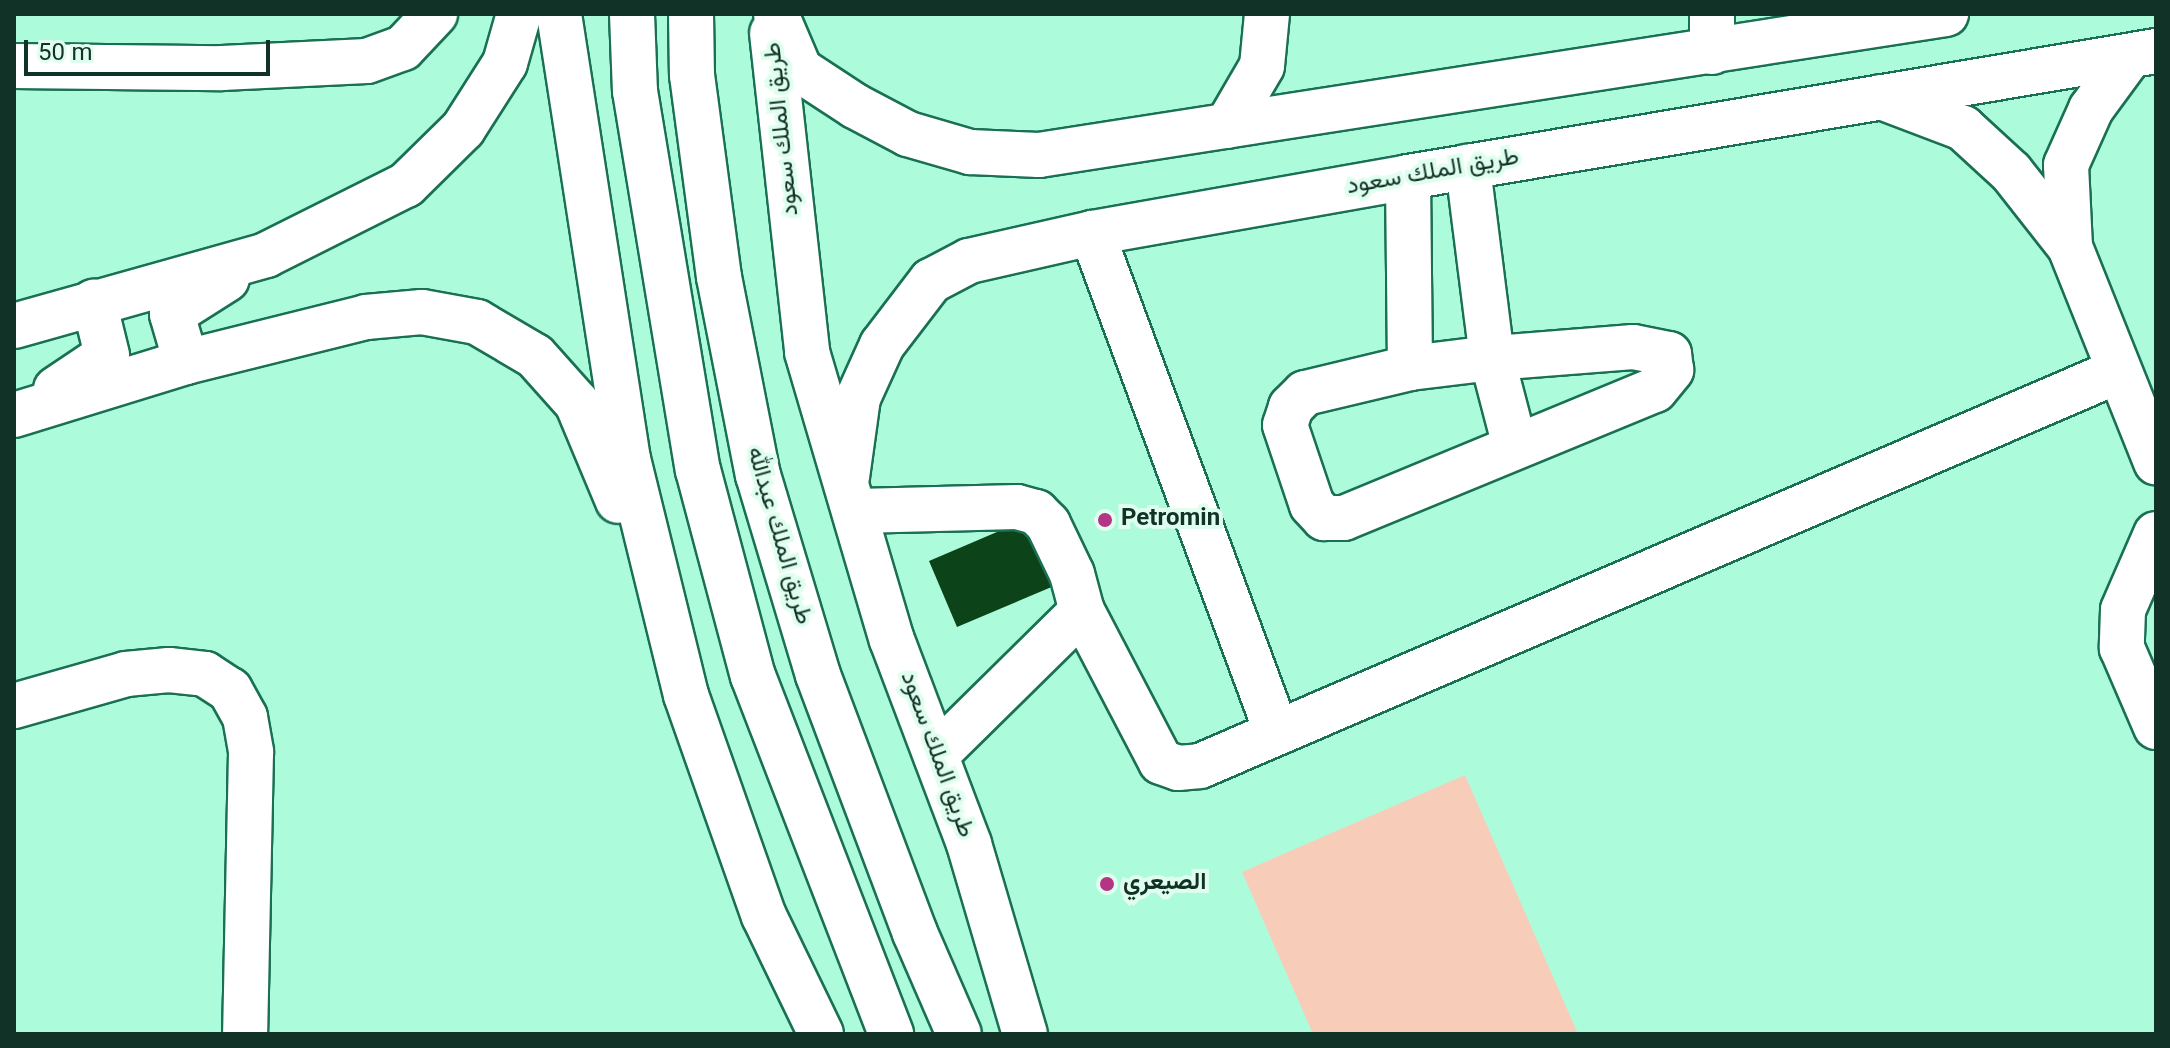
<!DOCTYPE html>
<html>
<head>
<meta charset="utf-8">
<style>
	body { margin:0 }
	#map { position:relative; width:2170px; height:1048px; overflow:hidden; background:#acfcdb; font-family:Georgia,Vazirmatn,serif }
	div>[style] { position:absolute }
	[style*='--x'] { left:calc(var(--x)*1px); top:calc(var(--y)*1px); width:calc(var(--w)*1px); rotate:calc(var(--a)*1deg) }
	.green>* { inset:0; background:#f7cdb9 }
	.building>* { inset:0; background:#0c4318 }
	.roads { filter:drop-shadow(2px 0 #1a7054) drop-shadow(-2px 0 #1a7054) drop-shadow(0 2px #1a7054) drop-shadow(0 -2px #1a7054) }
	.minor>* { height:44px; margin:-22px; padding:0 22px; transform-origin:22px; border-radius:22px; background:#fff }
	.major>* { height:44px; margin:-22px; padding:0 22px; transform-origin:22px; border-radius:22px; background:#fff }
	.dots>* { width:22px; height:22px; translate:-50% -50%; box-sizing:border-box; border:4px solid #e0fef0; border-radius:50% }
	span { translate:-50% -50%; white-space:nowrap; text-align:center; line-height:1.15; -webkit-text-stroke:8px #e0fef0; paint-order:stroke }
	.street-label { font-size:24px; color:#113226 }
	.poi-label { font-size:24px; color:#113226; font-weight:700 }
	.left { translate:0 -50%; text-align:left }
	.frame { position:absolute; inset:0; border:16px solid #113226; pointer-events:none }
	.scale { position:absolute; left:24px; top:40px; width:246px; height:36px; box-sizing:border-box; border:4px solid #113226; border-top:0; padding-left:10px; font-size:24px; line-height:28px; white-space:nowrap; color:#113226; -webkit-text-stroke:6px #e0fef0; paint-order:stroke }
</style>
</head>
<body>
<div id="map">
	<div class="green">
		<div style="clip-path:polygon(1465px 775px,1578px 1034px,1313px 1034px,1242px 872px)"></div>
	</div>
	<div class="building">
		<div style="clip-path:polygon(1032px 517px,1061px 583px,957px 627px,929px 561px)"></div>
	</div>
	<div class="roads">
		<div class="minor">
			<div style="--x:1712;--y:52;--w:38;--a:-90"></div>
			<div style="--x:14;--y:66;--w:208;--a:0.6"></div>
			<div style="--x:222;--y:68;--w:145;--a:-2.8"></div>
			<div style="--x:367;--y:61;--w:38;--a:-20"></div>
			<div style="--x:403;--y:48;--w:47;--a:-46.7"></div>
			<div style="--x:1227;--y:126;--w:69;--a:-59.7"></div>
			<div style="--x:1262;--y:66;--w:52;--a:-84.5"></div>
			<div style="--x:1408;--y:177;--w:191;--a:89.4"></div>
			<div style="--x:1410;--y:368;--w:108;--a:166.6"></div>
			<div style="--x:1305;--y:393;--w:20;--a:135"></div>
			<div style="--x:1291;--y:407;--w:19;--a:108"></div>
			<div style="--x:1285;--y:425;--w:84;--a:71.4"></div>
			<div style="--x:1312;--y:505;--w:18;--a:47"></div>
			<div style="--x:1324;--y:518;--w:20;--a:0"></div>
			<div style="--x:1344;--y:518;--w:336;--a:-22.4"></div>
			<div style="--x:1655;--y:390;--w:26;--a:-51"></div>
			<div style="--x:1671;--y:370;--w:16;--a:-97"></div>
			<div style="--x:1669;--y:354;--w:37;--a:-169"></div>
			<div style="--x:1633;--y:347;--w:141;--a:175.5"></div>
			<div style="--x:1492;--y:358;--w:91;--a:75.4"></div>
			<div style="--x:1092;--y:233;--w:533;--a:69.7"></div>
			<div style="--x:2070;--y:247;--w:232;--a:68.2"></div>
			<div style="--x:1410;--y:368;--w:83;--a:-7"></div>
			<div style="--x:1492;--y:358;--w:193;--a:-97.2"></div>
			<div style="--x:857;--y:511;--w:160;--a:-1.4"></div>
			<div style="--x:1017;--y:507;--w:20;--a:15"></div>
			<div style="--x:1036;--y:512;--w:17;--a:45"></div>
			<div style="--x:1048;--y:524;--w:55;--a:64.4"></div>
			<div style="--x:1072;--y:574;--w:38;--a:75"></div>
			<div style="--x:1082;--y:611;--w:205;--a:135.4"></div>
			<div style="--x:2156;--y:534;--w:83;--a:113.5"></div>
			<div style="--x:2123;--y:610;--w:38;--a:92"></div>
			<div style="--x:2122;--y:648;--w:86;--a:66.7"></div>
			<div style="--x:1082;--y:611;--w:170;--a:62.4"></div>
			<div style="--x:1161;--y:762;--w:18;--a:19"></div>
			<div style="--x:1178;--y:768;--w:22;--a:-5"></div>
			<div style="--x:1200;--y:766;--w:999;--a:-23.28"></div>
			<div style="--x:14;--y:706;--w:116;--a:-15.9"></div>
			<div style="--x:126;--y:674;--w:43;--a:-5.3"></div>
			<div style="--x:169;--y:670;--w:36;--a:6"></div>
			<div style="--x:205;--y:674;--w:30;--a:33"></div>
			<div style="--x:230;--y:690;--w:31;--a:61"></div>
			<div style="--x:245;--y:717;--w:36;--a:80"></div>
			<div style="--x:251;--y:752;--w:282;--a:91.2"></div>
		</div>
		<div class="major">
			<div style="--x:559;--y:14;--w:450;--a:81.2"></div>
			<div style="--x:628;--y:459;--w:243;--a:76.2"></div>
			<div style="--x:686;--y:695;--w:234;--a:70.6"></div>
			<div style="--x:764;--y:916;--w:131;--a:64.2"></div>
			<div style="--x:632;--y:14;--w:77;--a:87.8"></div>
			<div style="--x:635;--y:91;--w:384;--a:80.6"></div>
			<div style="--x:698;--y:470;--w:213;--a:75.1"></div>
			<div style="--x:753;--y:676;--w:384;--a:68.9"></div>
			<div style="--x:691;--y:14;--w:61;--a:89.1"></div>
			<div style="--x:692;--y:75;--w:204;--a:82.4"></div>
			<div style="--x:719;--y:277;--w:202;--a:78.9"></div>
			<div style="--x:758;--y:475;--w:209;--a:73.3"></div>
			<div style="--x:818;--y:675;--w:276;--a:69.4"></div>
			<div style="--x:915;--y:933;--w:110;--a:66.5"></div>
			<div style="--x:776;--y:14;--w:61;--a:66.8"></div>
			<div style="--x:800;--y:70;--w:66;--a:33.2"></div>
			<div style="--x:855;--y:106;--w:60;--a:27.8"></div>
			<div style="--x:908;--y:134;--w:65;--a:16.2"></div>
			<div style="--x:970;--y:152;--w:69;--a:2.5"></div>
			<div style="--x:1039;--y:155;--w:918;--a:-8.84"></div>
			<div style="--x:772;--y:33;--w:321;--a:83.7"></div>
			<div style="--x:807;--y:352;--w:300;--a:73.6"></div>
			<div style="--x:892;--y:640;--w:218;--a:69.3"></div>
			<div style="--x:969;--y:844;--w:198;--a:73.6"></div>
			<div style="--x:1881;--y:97;--w:88;--a:20.7"></div>
			<div style="--x:1963;--y:128;--w:65;--a:42.5"></div>
			<div style="--x:2011;--y:172;--w:95;--a:51.8"></div>
			<div style="--x:2070;--y:247;--w:82;--a:-92.8"></div>
			<div style="--x:2066;--y:165;--w:61;--a:-65.9"></div>
			<div style="--x:2091;--y:109;--w:66;--a:-53.7"></div>
			<div style="--x:14;--y:326;--w:262;--a:-15.7"></div>
			<div style="--x:266;--y:255;--w:157;--a:-26.6"></div>
			<div style="--x:406;--y:185;--w:80;--a:-44.5"></div>
			<div style="--x:463;--y:129;--w:78;--a:-57.5"></div>
			<div style="--x:505;--y:63;--w:51;--a:-74.1"></div>
			<div style="--x:186;--y:362;--w:50;--a:-106.3"></div>
			<div style="--x:172;--y:314;--w:65;--a:-32.5"></div>
			<div style="--x:56;--y:389;--w:61;--a:-33.7"></div>
			<div style="--x:107;--y:355;--w:55;--a:-103.8"></div>
			<div style="--x:14;--y:415;--w:180;--a:-17.1"></div>
			<div style="--x:186;--y:362;--w:186;--a:-14"></div>
			<div style="--x:366;--y:317;--w:56;--a:-5.1"></div>
			<div style="--x:422;--y:312;--w:56;--a:10.3"></div>
			<div style="--x:477;--y:322;--w:67;--a:30.4"></div>
			<div style="--x:535;--y:356;--w:63;--a:48.2"></div>
			<div style="--x:577;--y:403;--w:106;--a:67.3"></div>
			<div style="--x:847;--y:477;--w:80;--a:-82.1"></div>
			<div style="--x:858;--y:398;--w:58;--a:-65.6"></div>
			<div style="--x:882;--y:345;--w:81;--a:-52.6"></div>
			<div style="--x:931;--y:281;--w:43;--a:-27.8"></div>
			<div style="--x:969;--y:261;--w:126;--a:-12.8"></div>
			<div style="--x:1092;--y:233;--w:321;--a:-10"></div>
			<div style="--x:1408;--y:177;--w:759;--a:-9.56"></div>
		</div>
	</div>
	<div class="dots">
		<div style="left:1105px;top:520px;background:#b33583"></div>
		<div style="left:1107px;top:884px;background:#b33583"></div>
	</div>
	<div class="street-label">
		<span style="left:783px;top:129px;rotate:-96deg">طريق الملك سعود</span>
		<span style="left:1433px;top:173px;rotate:-10deg">طريق الملك سعود</span>
		<span style="left:778px;top:536px;rotate:74deg">طريق الملك عبدالله</span>
		<span style="left:936px;top:755px;rotate:70deg">طريق الملك سعود</span>
	</div>
	<div class="poi-label">
		<span class="left" style="left:1121px;top:520px">Petromin</span>
		<span class="left" style="left:1123px;top:884px">الصيعري</span>
	</div>
	<div class="frame"></div>
	<div class="scale">50 m</div>
</div>
</body>
</html>
